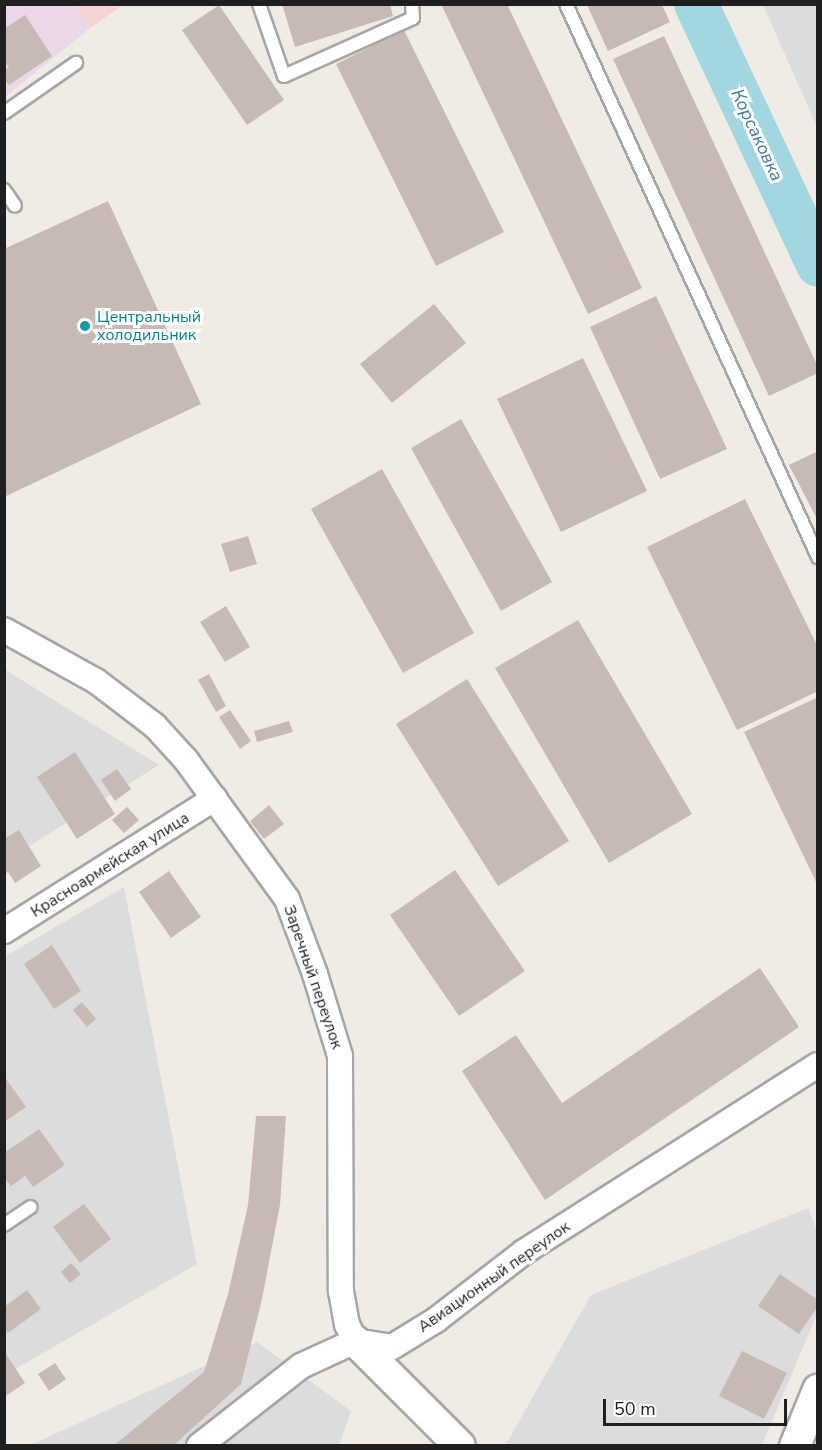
<!DOCTYPE html>
<html>
<head>
<meta charset="utf-8">
<style>
	body { margin:0 }
	#map { position:relative; width:822px; height:1450px; overflow:hidden; background:#f0ece5; font-family:"Nunito Sans",sans-serif }
	div>[style] { position:absolute }
	[style*='--x'] { left:calc(var(--x)*1px); top:calc(var(--y)*1px); width:calc(var(--w)*1px); rotate:calc(var(--a)*1deg) }
	.residential>* { inset:0; background:#dddcdc }
	.commercial>* { inset:0; background:#f2d4d5 }
	.industrial>* { inset:0; background:#ead7e8 }
	.river>* { height:44px; margin:-22px; padding:0 22px; transform-origin:22px; border-radius:22px; background:#a3d7e0 }
	.building>* { inset:0; background:#c5bbb4 }
	.roads { filter:drop-shadow(2px 0 #a6a6a6) drop-shadow(-2px 0 #a6a6a6) drop-shadow(0 2px #a6a6a6) drop-shadow(0 -2px #a6a6a6) }
	.service>* { height:12px; margin:-6px; padding:0 6px; transform-origin:6px; border-radius:6px; background:#fff }
	.minor>* { height:24px; margin:-12px; padding:0 12px; transform-origin:12px; border-radius:12px; background:#fff }
	.tertiary>* { height:30px; margin:-15px; padding:0 15px; transform-origin:15px; border-radius:15px; background:#fff }
	.dots>* { width:16px; height:16px; translate:-50% -50%; box-sizing:border-box; border:3px solid #fff; border-radius:50% }
	span { translate:-50% -50%; white-space:nowrap; text-align:center; line-height:1.15; -webkit-text-stroke:6px #fff; paint-order:stroke }
	.culture-label { font-size:16px; color:#0d838f }
	.left { translate:0 -50%; text-align:left }
	.street-label { font-size:16px; color:#1f1f1f }
	.water-label { font-size:18px; color:#4179a4; font-style:italic }
	.frame { position:absolute; inset:0; border:6px solid #1f1f1f; pointer-events:none }
	.scale { position:absolute; left:603px; top:1399px; width:184px; height:27px; box-sizing:border-box; border:3px solid #1f1f1f; border-top:0; padding-left:8px; font-size:18px; line-height:21px; white-space:nowrap; color:#1f1f1f; -webkit-text-stroke:4px #fff; paint-order:stroke }
</style>
</head>
<body>
<div id="map">
	<div class="residential">
		<div style="clip-path:polygon(763px 5px,817px 5px,817px 127px)"></div>
		<div style="clip-path:polygon(4px 669px,159px 765px,5px 861px,4px 861px)"></div>
		<div style="clip-path:polygon(124px 887px,197px 1264px,5px 1375px,4px 957px)"></div>
		<div style="clip-path:polygon(808px 1208px,817px 1230px,817px 1314px,762px 1445px,505px 1446px,591px 1295px)"></div>
		<div style="clip-path:polygon(257px 1342px,351px 1411px,339px 1445px,28px 1446px)"></div>
	</div>
	<div class="commercial">
		<div style="clip-path:polygon(74px 5px,123px 5px,90px 28px)"></div>
	</div>
	<div class="industrial">
		<div style="clip-path:polygon(5px 5px,74px 5px,90px 28px,5px 97px)"></div>
	</div>
	<div class="river">
		<div style="--x:696;--y:4;--w:288;--a:64.9"></div>
	</div>
	<div class="building">
		<div style="clip-path:polygon(282px 4px,390px 4px,393px 16px,295px 47px)"></div>
		<div style="clip-path:polygon(441px 4px,507px 4px,642px 288px,588px 314px)"></div>
		<div style="clip-path:polygon(219px 5px,284px 100px,247px 125px,182px 30px)"></div>
		<div style="clip-path:polygon(587px 5px,662px 5px,670px 22px,608px 51px)"></div>
		<div style="clip-path:polygon(25px 15px,52px 56px,9px 85px,4px 79px,4px 71px,9px 67px,4px 61px,4px 29px)"></div>
		<div style="clip-path:polygon(404px 30px,504px 232px,436px 266px,336px 64px)"></div>
		<div style="clip-path:polygon(664px 36px,818px 367px,818px 373px,769px 396px,613px 59px)"></div>
		<div style="clip-path:polygon(108px 201px,201px 404px,4px 497px,4px 249px)"></div>
		<div style="clip-path:polygon(656px 296px,727px 449px,660px 479px,590px 327px)"></div>
		<div style="clip-path:polygon(434px 304px,466px 343px,392px 403px,360px 364px)"></div>
		<div style="clip-path:polygon(583px 358px,647px 491px,561px 532px,497px 399px)"></div>
		<div style="clip-path:polygon(461px 419px,552px 582px,501px 611px,411px 448px)"></div>
		<div style="clip-path:polygon(818px 451px,818px 521px,789px 465px)"></div>
		<div style="clip-path:polygon(382px 469px,474px 633px,403px 673px,311px 509px)"></div>
		<div style="clip-path:polygon(745px 499px,818px 647px,818px 691px,737px 730px,647px 547px)"></div>
		<div style="clip-path:polygon(248px 536px,257px 564px,230px 572px,221px 544px)"></div>
		<div style="clip-path:polygon(226px 606px,250px 647px,225px 662px,200px 622px)"></div>
		<div style="clip-path:polygon(578px 620px,692px 814px,609px 863px,495px 668px)"></div>
		<div style="clip-path:polygon(209px 674px,226px 706px,216px 712px,198px 680px)"></div>
		<div style="clip-path:polygon(467px 679px,569px 841px,498px 886px,396px 724px)"></div>
		<div style="clip-path:polygon(818px 697px,818px 886px,744px 732px)"></div>
		<div style="clip-path:polygon(230px 710px,251px 741px,240px 749px,219px 717px)"></div>
		<div style="clip-path:polygon(289px 721px,293px 732px,257px 742px,254px 731px)"></div>
		<div style="clip-path:polygon(75px 752px,115px 814px,77px 839px,37px 777px)"></div>
		<div style="clip-path:polygon(117px 769px,131px 789px,115px 801px,101px 780px)"></div>
		<div style="clip-path:polygon(269px 805px,284px 824px,264px 839px,250px 821px)"></div>
		<div style="clip-path:polygon(127px 807px,139px 820px,124px 833px,112px 820px)"></div>
		<div style="clip-path:polygon(19px 830px,41px 866px,15px 883px,8px 872px,4px 874px,4px 839px)"></div>
		<div style="clip-path:polygon(455px 870px,525px 971px,459px 1016px,390px 915px)"></div>
		<div style="clip-path:polygon(169px 871px,201px 917px,171px 938px,139px 892px)"></div>
		<div style="clip-path:polygon(52px 945px,81px 991px,54px 1009px,24px 964px)"></div>
		<div style="clip-path:polygon(760px 968px,799px 1027px,545px 1200px,462px 1071px,516px 1035px,562px 1103px)"></div>
		<div style="clip-path:polygon(82px 1002px,96px 1019px,87px 1027px,73px 1010px)"></div>
		<div style="clip-path:polygon(4px 1076px,26px 1107px,4px 1122px)"></div>
		<div style="clip-path:polygon(256px 1116px,286px 1116px,280px 1205px,262px 1299px,241px 1384px,173px 1446px,113px 1446px,204px 1372px,228px 1294px,248px 1205px)"></div>
		<div style="clip-path:polygon(39px 1129px,65px 1165px,33px 1187px,25px 1176px,11px 1186px,4px 1177px,4px 1153px)"></div>
		<div style="clip-path:polygon(84px 1204px,111px 1239px,80px 1263px,53px 1227px)"></div>
		<div style="clip-path:polygon(71px 1263px,81px 1274px,70px 1283px,61px 1272px)"></div>
		<div style="clip-path:polygon(780px 1274px,818px 1300px,818px 1306px,799px 1334px,758px 1306px)"></div>
		<div style="clip-path:polygon(27px 1290px,41px 1309px,8px 1333px,4px 1328px,4px 1307px)"></div>
		<div style="clip-path:polygon(4px 1351px,25px 1383px,4px 1397px)"></div>
		<div style="clip-path:polygon(742px 1351px,787px 1373px,764px 1419px,719px 1396px)"></div>
		<div style="clip-path:polygon(55px 1363px,66px 1379px,49px 1391px,38px 1374px)"></div>
	</div>
	<div class="roads">
		<div class="service">
			<div style="--x:259;--y:4;--w:76;--a:70.9"></div>
			<div style="--x:284;--y:76;--w:141;--a:-24.2"></div>
			<div style="--x:413;--y:18;--w:14;--a:-94"></div>
			<div style="--x:566;--y:4;--w:608;--a:65.5"></div>
			<div style="--x:4;--y:113;--w:88;--a:-34.8"></div>
			<div style="--x:4;--y:190;--w:19;--a:55"></div>
			<div style="--x:4;--y:1225;--w:32;--a:-34"></div>
		</div>
		<div class="minor">
			<div style="--x:4;--y:630;--w:105;--a:29"></div>
			<div style="--x:96;--y:681;--w:74;--a:37.3"></div>
			<div style="--x:155;--y:726;--w:46;--a:47.6"></div>
			<div style="--x:186;--y:760;--w:172;--a:54"></div>
			<div style="--x:287;--y:899;--w:80;--a:69.5"></div>
			<div style="--x:315;--y:974;--w:86;--a:73"></div>
			<div style="--x:340;--y:1056;--w:235;--a:89.8"></div>
			<div style="--x:341;--y:1291;--w:34;--a:80"></div>
			<div style="--x:347;--y:1324;--w:19;--a:65"></div>
			<div style="--x:4;--y:931;--w:249;--a:-32.2"></div>
			<div style="--x:199;--y:1446;--w:130;--a:-38.1"></div>
			<div style="--x:301;--y:1366;--w:60;--a:-24.8"></div>
			<div style="--x:355;--y:1341;--w:37;--a:9"></div>
			<div style="--x:392;--y:1347;--w:52;--a:-31.5"></div>
			<div style="--x:436;--y:1320;--w:111;--a:-37.7"></div>
			<div style="--x:524;--y:1252;--w:348;--a:-32.5"></div>
		</div>
		<div class="tertiary">
			<div style="--x:355;--y:1341;--w:148;--a:45"></div>
			<div style="--x:795;--y:1446;--w:61;--a:-67.7"></div>
		</div>
	</div>
	<div class="dots">
		<div style="left:85px;top:326px;background:#0f9aa8"></div>
	</div>
	<div class="culture-label">
		<span class="left" style="left:97px;top:326px">Центральный<br>холодильник</span>
	</div>
	<div class="street-label">
		<span style="left:110px;top:865px;rotate:-32deg">Красноармейская улица</span>
		<span style="left:313px;top:977px;rotate:71deg">Заречный переулок</span>
		<span style="left:494px;top:1277px;rotate:-35deg">Авиационный переулок</span>
	</div>
	<div class="water-label">
		<span style="left:757px;top:135px;rotate:65deg">Корсаковка</span>
	</div>
	<div class="frame"></div>
	<div class="scale">50 m</div>
</div>
</body>
</html>
